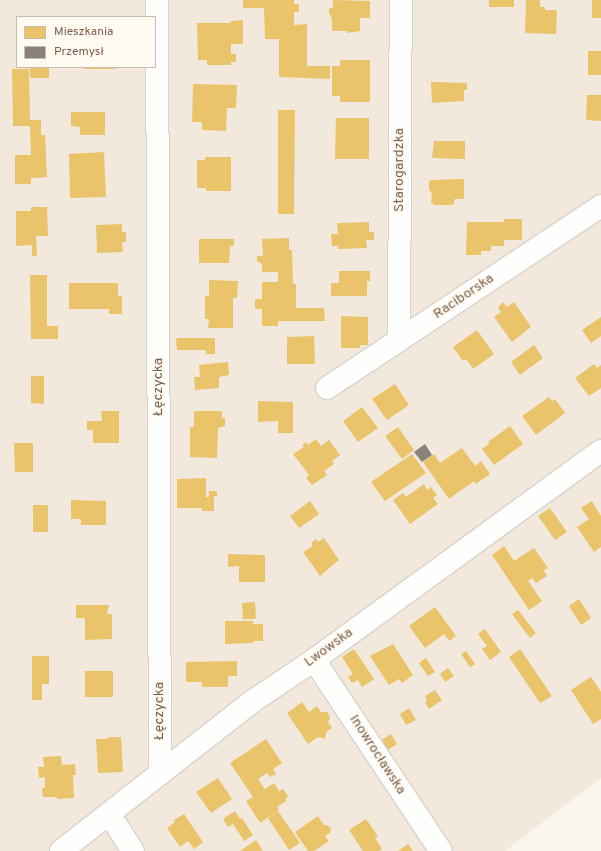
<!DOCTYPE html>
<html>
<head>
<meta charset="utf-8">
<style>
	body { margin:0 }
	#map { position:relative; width:601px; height:851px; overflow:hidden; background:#f9f6ee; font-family:Overpass,sans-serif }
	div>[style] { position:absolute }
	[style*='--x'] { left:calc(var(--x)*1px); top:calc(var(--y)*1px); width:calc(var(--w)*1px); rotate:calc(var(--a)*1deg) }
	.residential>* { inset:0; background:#f2e9dc }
	.homes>* { inset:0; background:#e9c46a }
	.industry>* { inset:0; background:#8a817c }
	.roads { filter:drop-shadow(1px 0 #d8d3cc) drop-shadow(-1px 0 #d8d3cc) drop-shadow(0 1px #d8d3cc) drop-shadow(0 -1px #d8d3cc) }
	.minor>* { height:22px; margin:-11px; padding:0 11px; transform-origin:11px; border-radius:11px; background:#fefefc }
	span { translate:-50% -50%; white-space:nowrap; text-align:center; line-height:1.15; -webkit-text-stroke:4px #fffaf1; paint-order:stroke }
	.street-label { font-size:14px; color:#795f4c }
	.legend { position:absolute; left:16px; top:16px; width:140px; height:52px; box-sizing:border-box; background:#fffaf1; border:1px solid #c9bcaf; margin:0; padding:5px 7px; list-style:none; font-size:12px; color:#795f4c }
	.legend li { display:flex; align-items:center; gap:8px; height:20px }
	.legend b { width:20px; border:1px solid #c9bcaf }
</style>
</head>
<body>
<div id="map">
	<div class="residential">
		<div style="clip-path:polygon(evenodd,0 0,601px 0,601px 778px,505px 851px,0 851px,0 0,17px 17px,155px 17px,155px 67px,17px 67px,17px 17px)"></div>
	</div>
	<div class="homes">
		<div style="clip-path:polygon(243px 0,294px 0,294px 4px,299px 4px,299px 12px,294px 12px,294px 25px,307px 24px,307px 66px,330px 66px,330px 79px,279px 77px,279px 39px,265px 39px,264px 8px,243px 8px)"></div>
		<div style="clip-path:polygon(333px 0,370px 1px,370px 18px,360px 18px,360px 31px,347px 33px,347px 31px,332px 31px,332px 20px,329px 12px,329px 9px,333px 7px)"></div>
		<div style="clip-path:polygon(489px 0,514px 0,514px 7px,489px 7px)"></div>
		<div style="clip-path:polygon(526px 0,540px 0,540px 7px,545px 7px,545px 10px,557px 10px,556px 34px,525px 33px)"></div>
		<div style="clip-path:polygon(592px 0,601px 0,601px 18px,592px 18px)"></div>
		<div style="clip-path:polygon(243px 20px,243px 44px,231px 44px,231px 54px,236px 54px,236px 62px,231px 62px,231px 65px,207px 65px,207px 60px,198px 60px,197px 23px,230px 23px,231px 21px)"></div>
		<div style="clip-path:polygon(588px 51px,601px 51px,601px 75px,588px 75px)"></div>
		<div style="clip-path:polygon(340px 60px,370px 60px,370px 102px,340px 102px,340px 96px,332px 96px,332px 66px,340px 66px)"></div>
		<div style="clip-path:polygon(30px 67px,49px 67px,49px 78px,30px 78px)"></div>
		<div style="clip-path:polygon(84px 67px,115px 67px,115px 69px,84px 69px)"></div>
		<div style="clip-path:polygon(12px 69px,29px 69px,30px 120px,41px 120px,41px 135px,45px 135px,47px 177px,31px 178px,31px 184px,15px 184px,15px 155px,31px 155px,30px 126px,13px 126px)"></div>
		<div style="clip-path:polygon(431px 82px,467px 83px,467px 90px,464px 90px,464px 101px,432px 103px)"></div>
		<div style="clip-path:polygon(193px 84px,237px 85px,236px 108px,227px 108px,226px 131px,202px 130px,202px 122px,192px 122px)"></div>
		<div style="clip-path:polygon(587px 95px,601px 95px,601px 121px,586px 120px)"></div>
		<div style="clip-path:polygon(278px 110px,295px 110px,294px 214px,278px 214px)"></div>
		<div style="clip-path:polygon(71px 112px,105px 112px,105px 135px,80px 135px,80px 127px,71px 126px)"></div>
		<div style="clip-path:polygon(336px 118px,369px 118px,369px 159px,335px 159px)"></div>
		<div style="clip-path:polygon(434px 141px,465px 141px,465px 159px,432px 158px)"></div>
		<div style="clip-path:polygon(104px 152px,106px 197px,70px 198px,69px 154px)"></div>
		<div style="clip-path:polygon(205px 157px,231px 157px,231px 191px,206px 191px,206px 188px,197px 188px,197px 160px,205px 160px)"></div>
		<div style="clip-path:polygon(464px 179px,464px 199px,455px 199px,453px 205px,434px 205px,431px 202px,432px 193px,429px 190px,429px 182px,431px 180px)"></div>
		<div style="clip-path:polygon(31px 207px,47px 207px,48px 236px,36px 236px,37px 256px,32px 256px,32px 245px,16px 246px,16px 211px,31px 211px)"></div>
		<div style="clip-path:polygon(504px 219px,522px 219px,522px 240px,504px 240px,504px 246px,491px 246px,491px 251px,481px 251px,481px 255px,466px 255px,467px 222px,504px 222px)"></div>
		<div style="clip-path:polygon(369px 222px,369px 232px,374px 232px,374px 240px,366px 240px,367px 248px,338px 249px,338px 246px,332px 246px,331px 234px,338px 234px,337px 223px)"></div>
		<div style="clip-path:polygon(122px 224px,122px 232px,126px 232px,126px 242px,122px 242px,123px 252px,97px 253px,96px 225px)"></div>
		<div style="clip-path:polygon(289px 238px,289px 250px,292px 250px,293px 284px,296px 284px,296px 308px,324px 308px,325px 321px,278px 321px,278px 326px,262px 326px,262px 309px,255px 309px,255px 299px,262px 299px,262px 282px,278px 282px,278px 272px,262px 272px,262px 264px,257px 261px,257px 256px,263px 256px,262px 239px)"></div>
		<div style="clip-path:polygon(199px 239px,234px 239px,234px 246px,230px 246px,229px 263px,199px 263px)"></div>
		<div style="clip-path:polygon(339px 271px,370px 271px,370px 281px,367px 281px,367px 296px,331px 296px,331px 283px,339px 283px)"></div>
		<div style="clip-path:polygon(30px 275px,47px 275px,47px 326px,58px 326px,58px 339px,31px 339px)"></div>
		<div style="clip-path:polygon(209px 280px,238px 281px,237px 298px,233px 298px,233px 328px,208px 328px,209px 319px,205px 319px,205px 296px,209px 296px)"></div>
		<div style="clip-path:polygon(69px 283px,118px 283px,118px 296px,122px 296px,122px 314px,109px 314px,109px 309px,69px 309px)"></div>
		<div style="clip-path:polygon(503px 302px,507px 307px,514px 302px,531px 327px,512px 342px,494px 317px,501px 312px,498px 307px)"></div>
		<div style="clip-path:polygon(341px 316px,368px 317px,368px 345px,360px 345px,360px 348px,341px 348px)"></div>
		<div style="clip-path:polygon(601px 317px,601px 336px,591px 343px,582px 330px)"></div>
		<div style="clip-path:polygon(477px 330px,494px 354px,473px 369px,466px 359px,463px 361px,453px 347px)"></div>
		<div style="clip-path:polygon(314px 336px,315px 364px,287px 364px,287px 337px)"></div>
		<div style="clip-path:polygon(176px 338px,215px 338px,215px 354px,206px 354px,206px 350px,177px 350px)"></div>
		<div style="clip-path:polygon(534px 345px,543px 358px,520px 375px,511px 362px)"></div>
		<div style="clip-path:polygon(228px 362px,229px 375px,219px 377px,219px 388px,195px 390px,194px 377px,200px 377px,199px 365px)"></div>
		<div style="clip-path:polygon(594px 364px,597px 368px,601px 365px,601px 388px,589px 396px,575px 378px)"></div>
		<div style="clip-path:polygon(31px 376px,44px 376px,44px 404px,31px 403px)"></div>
		<div style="clip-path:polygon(395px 384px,409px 405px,387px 420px,372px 399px)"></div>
		<div style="clip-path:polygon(549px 397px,552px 401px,555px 399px,565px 413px,536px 435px,522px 416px)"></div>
		<div style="clip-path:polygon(258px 401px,293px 402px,293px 433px,278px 433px,278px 421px,258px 422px)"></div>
		<div style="clip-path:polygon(362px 407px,378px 428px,358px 442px,343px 421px)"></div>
		<div style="clip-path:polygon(101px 411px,119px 411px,119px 443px,93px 443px,93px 430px,87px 430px,87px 421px,102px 421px)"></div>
		<div style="clip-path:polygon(194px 411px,222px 411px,222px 418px,225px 418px,225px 426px,218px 428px,217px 458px,190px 457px,190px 427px,194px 427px)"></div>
		<div style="clip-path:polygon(510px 426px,523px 444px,494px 465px,482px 449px,489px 444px,488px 442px)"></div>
		<div style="clip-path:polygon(398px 427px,414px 450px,402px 459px,385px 436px)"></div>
		<div style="clip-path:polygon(316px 439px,321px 446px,329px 440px,340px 455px,332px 461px,334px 464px,324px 471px,327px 475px,312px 485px,306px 478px,309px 475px,293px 454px,304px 447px,302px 445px,306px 442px,308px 445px)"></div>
		<div style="clip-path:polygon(14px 443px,33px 443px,33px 472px,15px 472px)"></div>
		<div style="clip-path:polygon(462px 448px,475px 466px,481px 461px,490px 474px,476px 484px,474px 481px,449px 499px,423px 462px,434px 454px,440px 463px)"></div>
		<div style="clip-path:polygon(412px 454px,426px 473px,385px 501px,371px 482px)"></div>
		<div style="clip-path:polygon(206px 478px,206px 497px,209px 497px,209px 491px,217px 491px,217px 496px,214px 496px,214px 511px,202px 511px,202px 508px,177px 508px,177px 479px)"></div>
		<div style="clip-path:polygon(424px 484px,427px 490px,431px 487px,437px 495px,433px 498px,438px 504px,410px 524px,393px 500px,403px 493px,406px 497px)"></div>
		<div style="clip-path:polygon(71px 500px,106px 501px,106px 525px,81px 525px,81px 519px,71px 519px)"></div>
		<div style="clip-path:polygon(310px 501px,319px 514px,299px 528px,290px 516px)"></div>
		<div style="clip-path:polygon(592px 501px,601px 516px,601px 547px,594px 552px,577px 527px,589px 519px,581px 508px)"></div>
		<div style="clip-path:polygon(33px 505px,48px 505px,48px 532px,33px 532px)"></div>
		<div style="clip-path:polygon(550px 508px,567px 532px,555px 540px,538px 516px)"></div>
		<div style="clip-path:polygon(324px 538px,339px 560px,320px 576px,303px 552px,313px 546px,311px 543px,316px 539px,318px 542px)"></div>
		<div style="clip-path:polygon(504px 546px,514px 561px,534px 548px,548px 568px,544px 570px,547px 576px,536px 583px,532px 578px,528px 581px,542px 601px,529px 610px,492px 555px)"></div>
		<div style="clip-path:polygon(228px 554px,265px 555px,265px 582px,239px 582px,239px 566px,228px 567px)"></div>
		<div style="clip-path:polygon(579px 599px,591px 618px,581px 625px,569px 606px)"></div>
		<div style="clip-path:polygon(255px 602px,256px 619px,243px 619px,242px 603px)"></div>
		<div style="clip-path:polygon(76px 605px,109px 605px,107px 614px,112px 614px,112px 639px,85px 640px,85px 618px,76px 618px)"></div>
		<div style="clip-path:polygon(435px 607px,456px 636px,449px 641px,444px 634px,425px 648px,409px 626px)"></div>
		<div style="clip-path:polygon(518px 610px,536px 633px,530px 638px,512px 614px)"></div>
		<div style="clip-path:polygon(225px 621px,253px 621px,253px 624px,263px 624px,263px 641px,253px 641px,253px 643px,225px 644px)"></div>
		<div style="clip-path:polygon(485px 629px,501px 652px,490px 660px,482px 649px,487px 646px,478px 634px)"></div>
		<div style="clip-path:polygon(393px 644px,413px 675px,402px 683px,399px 679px,389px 685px,370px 656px)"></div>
		<div style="clip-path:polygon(354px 649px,374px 679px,362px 687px,358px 680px,352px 683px,348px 677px,353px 674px,342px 657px)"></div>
		<div style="clip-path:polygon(520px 649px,552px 696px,540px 703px,509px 657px)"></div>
		<div style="clip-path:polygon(466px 651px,475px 664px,470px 667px,461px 654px)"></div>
		<div style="clip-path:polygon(32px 656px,49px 656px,49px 684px,42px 684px,42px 700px,32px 700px)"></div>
		<div style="clip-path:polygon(426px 658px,435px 672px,428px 676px,419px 663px)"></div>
		<div style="clip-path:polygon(237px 661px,237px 676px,228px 676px,228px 687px,202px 687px,202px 682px,186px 682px,186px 662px)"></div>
		<div style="clip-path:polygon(448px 668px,454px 676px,445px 682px,440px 674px)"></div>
		<div style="clip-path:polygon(85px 671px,113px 671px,113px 697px,85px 697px)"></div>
		<div style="clip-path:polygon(591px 677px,601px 692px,601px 719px,593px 724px,571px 690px)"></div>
		<div style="clip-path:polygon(435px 690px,442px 700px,429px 709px,425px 702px,427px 700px,425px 696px)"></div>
		<div style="clip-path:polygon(302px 702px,309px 712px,317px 706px,321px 712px,327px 712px,330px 717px,328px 722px,332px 728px,326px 732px,325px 739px,318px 737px,308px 744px,287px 713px)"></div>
		<div style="clip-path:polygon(409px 708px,416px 720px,406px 725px,400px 714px)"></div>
		<div style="clip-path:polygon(391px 734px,397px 744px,386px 751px,380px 741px)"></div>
		<div style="clip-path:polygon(108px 737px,121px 737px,123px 772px,98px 773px,96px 739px,108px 739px)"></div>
		<div style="clip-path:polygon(266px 739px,282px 763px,273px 769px,276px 774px,270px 777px,267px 773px,258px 779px,265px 789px,274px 783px,279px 791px,283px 789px,288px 796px,285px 799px,286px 801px,277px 807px,279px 810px,260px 823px,246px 801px,253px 797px,230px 763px)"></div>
		<div style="clip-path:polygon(61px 756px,62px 765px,75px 764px,76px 775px,73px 775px,74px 798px,57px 799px,57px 797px,43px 797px,42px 788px,45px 788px,45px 777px,39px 778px,38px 767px,44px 767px,43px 757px)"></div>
		<div style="clip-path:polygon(218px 778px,232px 799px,211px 813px,196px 792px)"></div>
		<div style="clip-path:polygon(235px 811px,240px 819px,242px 818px,253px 835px,244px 841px,233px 824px,228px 827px,223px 819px)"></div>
		<div style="clip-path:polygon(278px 811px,300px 843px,289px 850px,268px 818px)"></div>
		<div style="clip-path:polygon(184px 814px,203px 842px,194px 849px,188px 841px,180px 847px,167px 828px,175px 822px,174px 820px)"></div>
		<div style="clip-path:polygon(318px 816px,324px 825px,328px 825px,331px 829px,330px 833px,325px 836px,329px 841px,314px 851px,308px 851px,295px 832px)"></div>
		<div style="clip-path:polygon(366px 819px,378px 836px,375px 838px,382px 849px,379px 851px,363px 851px,349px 830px)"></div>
		<div style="clip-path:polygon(256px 840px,263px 851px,240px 851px)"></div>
		<div style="clip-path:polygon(408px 844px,413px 851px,398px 851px)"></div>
	</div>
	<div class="industry">
		<div style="clip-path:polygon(425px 444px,432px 455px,422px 462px,414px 452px)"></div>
	</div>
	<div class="roads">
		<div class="minor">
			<div style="--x:157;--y:0;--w:774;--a:89.78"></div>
			<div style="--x:399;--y:340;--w:340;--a:-89.7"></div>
			<div style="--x:327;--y:388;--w:329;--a:-33.6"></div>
			<div style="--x:314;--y:660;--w:229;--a:56.4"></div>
			<div style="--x:109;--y:814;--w:44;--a:57"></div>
			<div style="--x:61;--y:851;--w:244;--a:-38"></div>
			<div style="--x:253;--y:701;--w:73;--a:-33.9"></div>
			<div style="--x:314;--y:660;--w:355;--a:-36.1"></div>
		</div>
	</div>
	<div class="street-label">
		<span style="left:400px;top:170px;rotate:-90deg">Starogardzka</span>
		<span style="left:464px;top:297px;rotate:-34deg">Raciborska</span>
		<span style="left:159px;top:387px;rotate:-90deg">Łęczycka</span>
		<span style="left:329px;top:648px;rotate:-36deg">Lwowska</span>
		<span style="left:160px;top:711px;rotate:-90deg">Łęczycka</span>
		<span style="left:377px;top:755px;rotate:57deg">Inowrocławska</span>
	</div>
	<ul class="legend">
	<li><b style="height:11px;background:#e9c46a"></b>Mieszkania</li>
	<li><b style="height:11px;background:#8a817c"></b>Przemysł</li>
	</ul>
</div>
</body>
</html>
